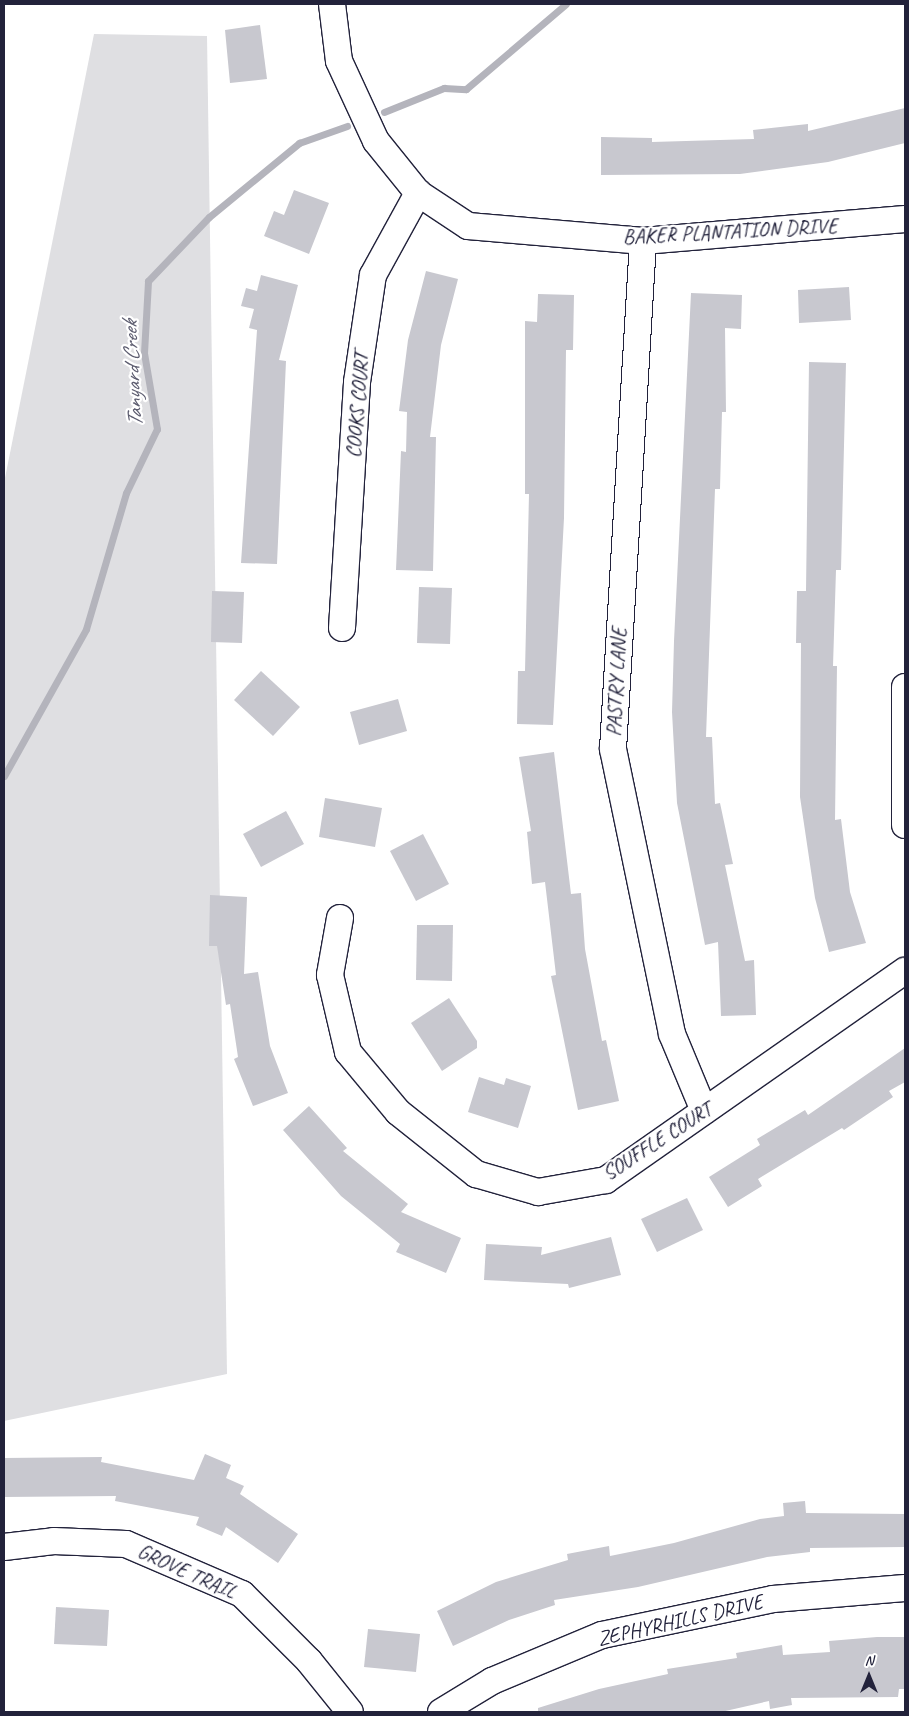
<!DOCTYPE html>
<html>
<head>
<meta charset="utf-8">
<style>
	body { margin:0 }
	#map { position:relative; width:909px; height:1716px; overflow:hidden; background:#fff; font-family:Caveat,sans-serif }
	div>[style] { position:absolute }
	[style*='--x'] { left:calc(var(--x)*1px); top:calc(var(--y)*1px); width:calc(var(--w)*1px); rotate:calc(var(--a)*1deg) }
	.green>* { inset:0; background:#dfdfe2 }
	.stream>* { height:7px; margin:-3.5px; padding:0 3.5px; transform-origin:3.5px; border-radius:3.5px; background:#b4b4bc }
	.building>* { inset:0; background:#c8c8cf }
	.roads { filter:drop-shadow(1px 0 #22223b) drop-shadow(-1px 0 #22223b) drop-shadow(0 1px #22223b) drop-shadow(0 -1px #22223b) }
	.minor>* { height:26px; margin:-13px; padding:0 13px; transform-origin:13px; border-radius:13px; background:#fff }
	span { translate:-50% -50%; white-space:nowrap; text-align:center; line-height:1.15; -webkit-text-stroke:4.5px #fff; paint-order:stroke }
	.street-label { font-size:21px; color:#22223b }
	.water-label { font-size:22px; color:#5c5c6f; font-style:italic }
	.frame { position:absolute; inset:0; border:5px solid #22223b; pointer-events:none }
	.north { position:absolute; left:844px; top:1651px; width:50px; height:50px; -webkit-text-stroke:4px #fff; paint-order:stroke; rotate:0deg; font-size:14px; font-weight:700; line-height:20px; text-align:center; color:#22223b }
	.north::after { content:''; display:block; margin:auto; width:18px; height:22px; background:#22223b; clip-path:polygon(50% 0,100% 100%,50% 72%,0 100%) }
</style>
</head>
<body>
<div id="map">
	<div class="green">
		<div style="clip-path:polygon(94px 34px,207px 36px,227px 1374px,4px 1421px,4px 483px)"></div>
	</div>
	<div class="stream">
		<div style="--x:384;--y:112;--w:65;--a:-21.8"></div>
		<div style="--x:444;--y:88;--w:22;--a:3"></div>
		<div style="--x:466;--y:89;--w:131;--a:-40.4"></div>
		<div style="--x:4;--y:776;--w:168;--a:-60.8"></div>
		<div style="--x:86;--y:629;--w:142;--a:-73.6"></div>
		<div style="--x:126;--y:493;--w:71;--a:-64.2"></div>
		<div style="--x:157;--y:429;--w:77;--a:-99.7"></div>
		<div style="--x:144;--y:353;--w:72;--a:-86.8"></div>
		<div style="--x:148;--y:281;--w:88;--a:-46.4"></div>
		<div style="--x:209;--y:217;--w:117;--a:-39.4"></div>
		<div style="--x:299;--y:143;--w:51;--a:-19.5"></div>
	</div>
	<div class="building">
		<div style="clip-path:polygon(260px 25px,267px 79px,230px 83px,225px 30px)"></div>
		<div style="clip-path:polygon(905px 108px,905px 143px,828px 162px,740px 174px,601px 175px,601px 137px,652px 138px,652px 142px,754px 139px,753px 130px,808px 124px,808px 131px)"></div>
		<div style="clip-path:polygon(294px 190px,329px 203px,309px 254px,264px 236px,274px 211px,284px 215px)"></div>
		<div style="clip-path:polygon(426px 271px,458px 279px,441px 345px,430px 437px,436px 437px,433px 571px,396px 570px,401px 451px,406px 452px,407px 412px,399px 411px,408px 340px)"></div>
		<div style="clip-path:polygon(261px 275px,298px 285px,279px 360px,286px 361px,277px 564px,241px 563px,257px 330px,249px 328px,254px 309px,241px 306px,246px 288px,257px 291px)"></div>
		<div style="clip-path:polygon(849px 287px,851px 320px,799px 323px,798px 290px)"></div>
		<div style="clip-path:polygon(691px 293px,742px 295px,741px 329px,725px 328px,726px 412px,722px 412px,720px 489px,715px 489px,706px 737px,712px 737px,715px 804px,720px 803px,733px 864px,725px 865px,745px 961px,754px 960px,756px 1015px,721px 1016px,718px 942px,705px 945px,677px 803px,672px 712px,674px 641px)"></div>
		<div style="clip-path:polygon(538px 294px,574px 295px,573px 350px,566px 350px,564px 518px,553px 725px,517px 724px,518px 671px,525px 671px,529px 494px,525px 494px,525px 321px,537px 322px)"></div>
		<div style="clip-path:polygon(809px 362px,846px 363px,841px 570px,836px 570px,833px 666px,837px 666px,835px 820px,841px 819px,850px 892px,866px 943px,829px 952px,815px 898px,800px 797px,801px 643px,796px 643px,797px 591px,806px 591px)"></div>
		<div style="clip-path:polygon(419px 587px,452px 588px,450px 644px,417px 643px)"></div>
		<div style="clip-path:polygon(212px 591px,244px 592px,242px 643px,211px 642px)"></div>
		<div style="clip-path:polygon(261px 671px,300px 707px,273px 736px,234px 700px)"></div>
		<div style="clip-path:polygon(398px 699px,407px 731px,359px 745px,350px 712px)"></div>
		<div style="clip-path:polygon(554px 752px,571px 894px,581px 893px,585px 949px,602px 1041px,606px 1040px,619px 1101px,578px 1110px,551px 976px,556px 975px,545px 882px,532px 884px,527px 832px,531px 831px,519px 757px)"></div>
		<div style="clip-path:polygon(325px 798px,382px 808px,375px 847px,319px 837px)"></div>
		<div style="clip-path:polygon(286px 811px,304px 844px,261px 867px,243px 834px)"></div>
		<div style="clip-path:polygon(423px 834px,449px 884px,416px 901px,390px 851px)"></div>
		<div style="clip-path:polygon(210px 895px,247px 897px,244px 974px,258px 972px,270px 1046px,288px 1093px,253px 1106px,234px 1059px,238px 1057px,230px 1004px,226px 1005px,217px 946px,209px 946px)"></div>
		<div style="clip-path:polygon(417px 925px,453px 925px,452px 981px,416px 980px)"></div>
		<div style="clip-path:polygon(449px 998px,477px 1041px,477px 1048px,442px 1071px,411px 1023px)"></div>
		<div style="clip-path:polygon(905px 1048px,905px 1082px,889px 1091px,893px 1097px,844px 1130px,842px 1128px,758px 1179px,762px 1186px,728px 1207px,709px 1177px,760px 1145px,757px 1139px,805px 1110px,808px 1115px)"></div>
		<div style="clip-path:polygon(479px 1077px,504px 1085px,506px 1078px,531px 1086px,518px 1128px,468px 1112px)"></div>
		<div style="clip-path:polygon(309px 1106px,347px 1148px,343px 1151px,408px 1204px,401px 1212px,461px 1238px,446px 1273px,396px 1252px,400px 1244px,341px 1196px,283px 1130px)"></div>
		<div style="clip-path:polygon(687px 1198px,703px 1230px,657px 1252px,641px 1219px)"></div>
		<div style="clip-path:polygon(611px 1237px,621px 1275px,569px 1288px,568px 1284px,484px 1280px,486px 1244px,542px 1247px,541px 1255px)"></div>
		<div style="clip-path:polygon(205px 1454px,231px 1465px,226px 1478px,244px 1486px,240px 1494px,298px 1534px,278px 1563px,226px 1527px,222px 1536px,196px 1525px,199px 1517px,115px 1501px,116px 1496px,4px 1497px,4px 1458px,102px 1457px,101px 1462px,194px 1480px)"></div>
		<div style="clip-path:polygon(805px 1501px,806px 1513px,905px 1514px,905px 1547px,810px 1548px,810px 1552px,767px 1557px,638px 1587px,554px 1600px,555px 1605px,509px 1620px,453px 1646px,437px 1611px,496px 1582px,568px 1560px,567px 1554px,609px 1546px,610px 1556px,674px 1543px,760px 1519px,784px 1516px,783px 1503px)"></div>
		<div style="clip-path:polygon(56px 1607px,109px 1610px,107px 1646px,54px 1644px)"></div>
		<div style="clip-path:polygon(368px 1629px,420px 1634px,416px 1672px,364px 1667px)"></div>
		<div style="clip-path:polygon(877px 1637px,905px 1637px,905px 1689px,899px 1689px,898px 1697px,791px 1698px,792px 1705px,770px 1709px,769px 1701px,721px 1712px,538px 1712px,538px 1708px,599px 1689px,668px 1674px,667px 1669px,737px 1658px,736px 1653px,782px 1645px,783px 1655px,830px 1652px,829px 1641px)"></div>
	</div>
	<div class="roads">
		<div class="minor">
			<div style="--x:332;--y:4;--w:57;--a:83"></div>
			<div style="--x:339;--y:61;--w:88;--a:65.2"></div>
			<div style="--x:376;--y:141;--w:67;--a:51.1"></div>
			<div style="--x:418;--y:193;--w:60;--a:33.4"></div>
			<div style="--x:468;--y:226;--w:176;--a:4.9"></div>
			<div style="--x:643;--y:241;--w:263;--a:-4.8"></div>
			<div style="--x:643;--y:241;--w:509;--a:93.38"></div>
			<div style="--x:613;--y:749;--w:291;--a:78.3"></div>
			<div style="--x:672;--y:1034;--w:83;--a:67.4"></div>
			<div style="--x:342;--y:628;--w:246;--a:-86.5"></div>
			<div style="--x:357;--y:382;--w:108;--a:-81.5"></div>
			<div style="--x:373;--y:275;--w:94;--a:-61.2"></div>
			<div style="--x:905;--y:687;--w:138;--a:90"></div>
			<div style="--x:340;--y:918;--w:58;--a:100"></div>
			<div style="--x:330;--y:975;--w:79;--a:76.8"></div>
			<div style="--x:348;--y:1052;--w:78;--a:50.2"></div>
			<div style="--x:398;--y:1112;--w:100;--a:38.5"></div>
			<div style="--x:476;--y:1174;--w:65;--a:16.2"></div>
			<div style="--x:538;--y:1192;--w:69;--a:-10"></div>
			<div style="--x:606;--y:1180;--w:365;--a:-35"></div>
			<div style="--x:4;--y:1547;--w:50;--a:-6.8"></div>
			<div style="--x:54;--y:1541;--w:72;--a:2.4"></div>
			<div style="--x:126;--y:1544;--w:126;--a:23.3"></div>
			<div style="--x:242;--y:1594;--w:95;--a:45"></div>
			<div style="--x:309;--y:1661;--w:65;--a:51.2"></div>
			<div style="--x:441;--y:1712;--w:60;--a:-31.3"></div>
			<div style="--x:492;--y:1681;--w:119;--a:-22.7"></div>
			<div style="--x:602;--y:1635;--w:175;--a:-11.9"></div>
			<div style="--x:773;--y:1599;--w:132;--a:-4.8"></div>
		</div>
	</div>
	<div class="street-label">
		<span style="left:730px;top:231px;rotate:-3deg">BAKER PLANTATION DRIVE</span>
		<span style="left:357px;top:405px;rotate:-85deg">COOKS COURT</span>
		<span style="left:616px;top:682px;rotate:-87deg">PASTRY LANE</span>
		<span style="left:657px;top:1141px;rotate:-33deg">SOUFFLE COURT</span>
		<span style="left:187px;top:1571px;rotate:24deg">GROVE TRAIL</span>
		<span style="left:680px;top:1620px;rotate:-13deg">ZEPHYRHILLS DRIVE</span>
	</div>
	<div class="water-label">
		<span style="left:133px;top:374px;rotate:-93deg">Tanyard Creek</span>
	</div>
	<div class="frame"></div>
	<div class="north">N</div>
</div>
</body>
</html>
